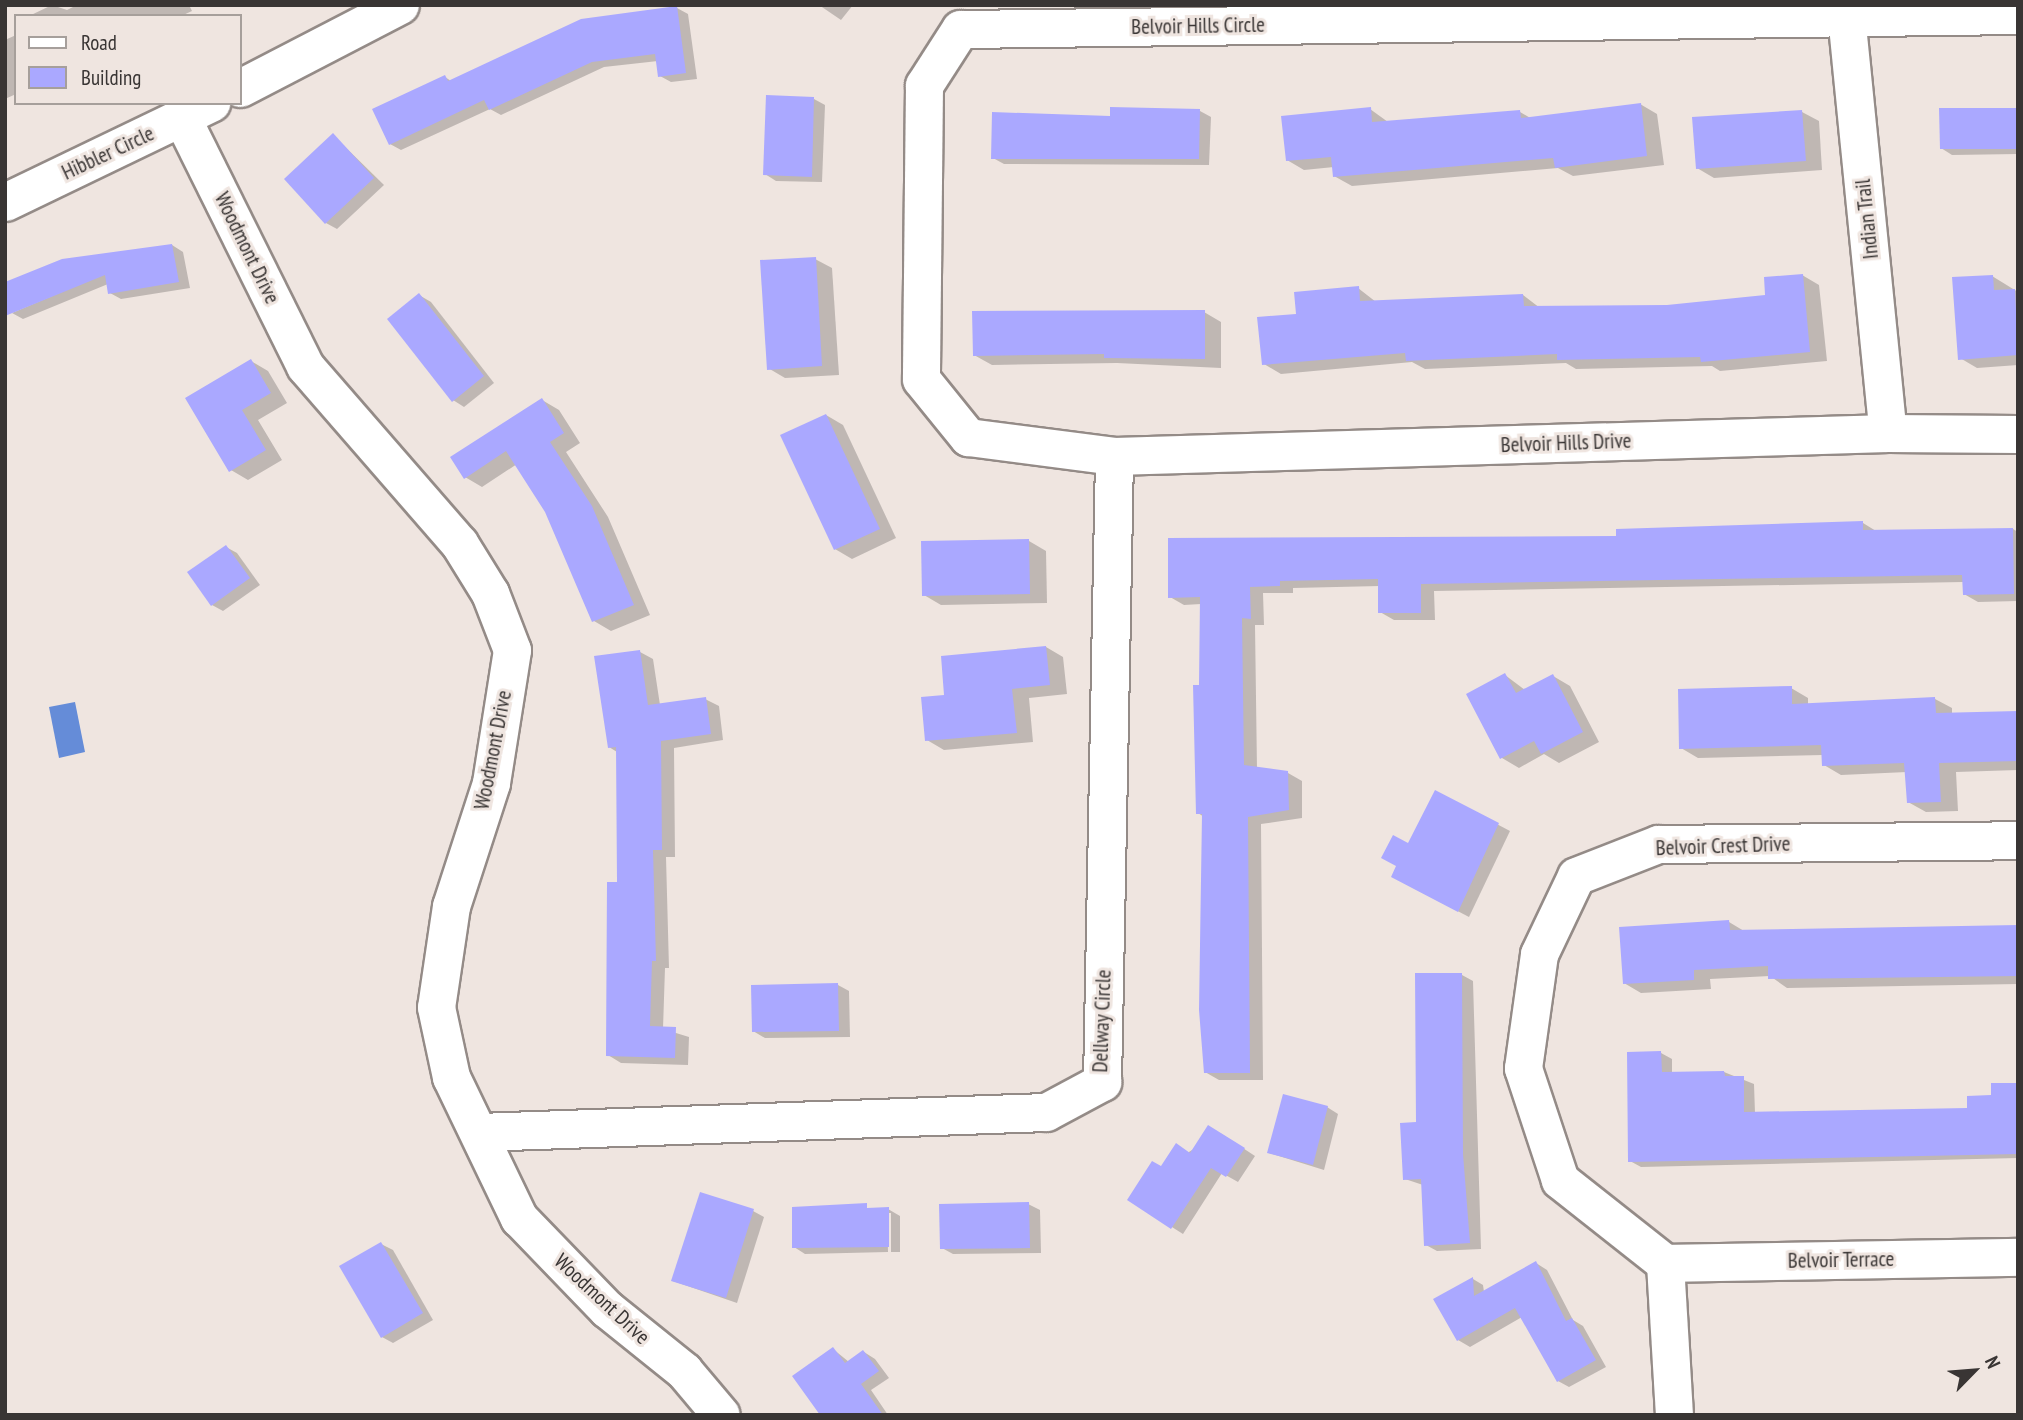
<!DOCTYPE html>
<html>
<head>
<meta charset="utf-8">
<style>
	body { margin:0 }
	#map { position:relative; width:2023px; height:1420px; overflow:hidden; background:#efe5e0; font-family:"PT Sans Narrow",sans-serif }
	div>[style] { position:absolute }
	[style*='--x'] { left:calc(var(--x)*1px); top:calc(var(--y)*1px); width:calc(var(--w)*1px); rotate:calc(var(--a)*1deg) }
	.water>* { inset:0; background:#658cd8 }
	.shadow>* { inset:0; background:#0003 }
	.building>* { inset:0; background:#aaa8ff }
	.roads { filter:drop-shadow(2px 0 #948b87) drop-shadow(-2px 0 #948b87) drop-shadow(0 2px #948b87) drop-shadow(0 -2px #948b87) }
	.street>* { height:37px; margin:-18.5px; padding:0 18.5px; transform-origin:18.5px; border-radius:18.5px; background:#fff }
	span { translate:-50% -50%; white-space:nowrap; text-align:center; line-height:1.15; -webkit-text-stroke:6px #efe5e0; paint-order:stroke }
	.street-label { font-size:21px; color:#393534 }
	.frame { position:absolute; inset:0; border:7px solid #393534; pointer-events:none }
	.legend { position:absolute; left:14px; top:14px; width:228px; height:91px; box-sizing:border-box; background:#efe5e0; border:2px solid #a69f9b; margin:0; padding:9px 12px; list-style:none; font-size:21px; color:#393534 }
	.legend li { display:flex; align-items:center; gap:14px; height:35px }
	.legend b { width:35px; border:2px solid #a69f9b }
	.north { position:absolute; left:1939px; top:1336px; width:70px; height:70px; -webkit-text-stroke:5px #efe5e0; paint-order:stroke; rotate:65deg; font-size:19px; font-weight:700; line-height:28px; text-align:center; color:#393534 }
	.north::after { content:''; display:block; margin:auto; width:24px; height:32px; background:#393534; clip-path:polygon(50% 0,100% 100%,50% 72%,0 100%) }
</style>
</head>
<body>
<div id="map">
	<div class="water">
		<div style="clip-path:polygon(75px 702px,85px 752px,59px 758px,49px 707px)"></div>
	</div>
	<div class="shadow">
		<div style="clip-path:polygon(52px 5px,67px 10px,77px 5px,189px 5px,192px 11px,181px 16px,29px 16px)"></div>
		<div style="clip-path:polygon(819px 5px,853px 5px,841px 20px)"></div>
		<div style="clip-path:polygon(677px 8px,688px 14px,697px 79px,671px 82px,660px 76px,658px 61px,604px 67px,501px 115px,490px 109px,401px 150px,390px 144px,445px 77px,451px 81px)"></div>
		<div style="clip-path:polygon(16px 35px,16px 94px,5px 99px,5px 40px)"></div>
		<div style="clip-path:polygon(814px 99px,825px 105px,822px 182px,776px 181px,765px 174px)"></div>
		<div style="clip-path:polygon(1640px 104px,1657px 114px,1664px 165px,1573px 176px,1558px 168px,1352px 186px,1334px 176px,1334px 167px,1304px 170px,1287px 160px,1370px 109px,1388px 122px,1520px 112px,1532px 119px)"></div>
		<div style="clip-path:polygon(2018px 109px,2018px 154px,1952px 155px,1941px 148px)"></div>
		<div style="clip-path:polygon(1200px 111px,1211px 117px,1209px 165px,1004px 164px,993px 158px,1112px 118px)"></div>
		<div style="clip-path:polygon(1802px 112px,1819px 121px,1822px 170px,1714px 178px,1697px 168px)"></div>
		<div style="clip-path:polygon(333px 135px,384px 185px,337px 229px,326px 223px)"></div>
		<div style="clip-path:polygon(172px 245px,183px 252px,190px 288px,121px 299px,110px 293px,108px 284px,23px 319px,12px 313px)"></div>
		<div style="clip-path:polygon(815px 259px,832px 268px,839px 375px,785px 378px,768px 368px)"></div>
		<div style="clip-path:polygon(1802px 275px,1819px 285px,1827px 361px,1720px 371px,1712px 366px,1576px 369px,1566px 363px,1425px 369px,1412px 362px,1281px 374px,1264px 364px,1298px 316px,1358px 288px,1376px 302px,1523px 295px,1540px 308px,1667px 306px,1767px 297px)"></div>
		<div style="clip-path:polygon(1992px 276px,2018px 292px,2018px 365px,1977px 368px,1960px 358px)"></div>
		<div style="clip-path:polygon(419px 295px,431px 302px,494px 383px,464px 407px,453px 400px)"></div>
		<div style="clip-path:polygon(1204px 312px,1221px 322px,1221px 368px,1117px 363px,992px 365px,974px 355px)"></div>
		<div style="clip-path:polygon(251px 361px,268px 371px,287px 403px,258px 420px,282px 460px,248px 480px,231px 470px,188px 399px)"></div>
		<div style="clip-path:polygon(542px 400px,559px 410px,580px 443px,566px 452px,608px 517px,650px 615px,611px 631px,594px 621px,547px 511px,517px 464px,482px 487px,465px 477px)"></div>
		<div style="clip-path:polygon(826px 415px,843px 425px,896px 538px,852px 559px,835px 549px)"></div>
		<div style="clip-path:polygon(1863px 523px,1876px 531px,2013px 529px,2018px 532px,2018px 601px,1978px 602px,1964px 594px,1964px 582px,1434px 591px,1435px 620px,1394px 620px,1380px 612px,1380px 586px,1293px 588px,1293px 593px,1263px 593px,1264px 625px,1255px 625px,1257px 769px,1288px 773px,1302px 781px,1302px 818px,1261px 824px,1263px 1080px,1219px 1080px,1205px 1072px,1204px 817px,1198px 813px,1201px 604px,1184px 605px,1170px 597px,1169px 540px,1618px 538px)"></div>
		<div style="clip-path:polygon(1029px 541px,1046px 551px,1047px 603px,941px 605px,924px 595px)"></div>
		<div style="clip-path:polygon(226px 547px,237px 553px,260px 585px,223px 611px,212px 605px)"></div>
		<div style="clip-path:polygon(1046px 647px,1063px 657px,1067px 694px,1029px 698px,1033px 742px,944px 750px,927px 740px,946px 696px)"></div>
		<div style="clip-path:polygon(640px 652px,653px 659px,660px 705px,705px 699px,719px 706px,723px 740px,674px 748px,675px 857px,666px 857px,669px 968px,665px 968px,663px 1029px,689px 1037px,688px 1065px,621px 1063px,608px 1055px,619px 883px,617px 752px,609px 747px)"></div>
		<div style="clip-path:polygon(1505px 675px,1525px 690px,1553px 676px,1570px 686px,1599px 742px,1559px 763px,1544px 754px,1519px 768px,1502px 758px)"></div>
		<div style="clip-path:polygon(1791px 688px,1808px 698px,1808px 705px,1935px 699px,1952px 708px,1952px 714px,2018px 712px,2018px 770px,1956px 772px,1958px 811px,1926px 812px,1908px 802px,1907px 772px,1841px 775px,1824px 765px,1823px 755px,1698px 758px,1681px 748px)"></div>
		<div style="clip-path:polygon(1436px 792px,1510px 831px,1469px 917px,1404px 883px,1408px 845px)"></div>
		<div style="clip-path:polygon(1729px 922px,1744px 931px,2018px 926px,2018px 984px,1787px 988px,1770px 976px,1710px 979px,1711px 989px,1641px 993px,1624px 983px)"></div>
		<div style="clip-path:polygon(1462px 975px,1473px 981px,1481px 1249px,1437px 1251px,1426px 1245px,1423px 1185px,1405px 1179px)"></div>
		<div style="clip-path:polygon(838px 985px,849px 991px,850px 1037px,765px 1038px,753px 1031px)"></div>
		<div style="clip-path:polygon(1661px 1053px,1672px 1059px,1672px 1074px,1724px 1072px,1754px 1084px,1755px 1113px,1969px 1110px,2016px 1085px,2018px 1158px,1641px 1167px,1630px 1161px)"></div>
		<div style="clip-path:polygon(1327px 1107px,1338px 1114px,1324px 1170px,1269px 1153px)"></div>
		<div style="clip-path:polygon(1220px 1133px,1255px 1156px,1238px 1182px,1222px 1173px,1183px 1234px,1129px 1200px,1161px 1169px)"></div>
		<div style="clip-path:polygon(1028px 1204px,1040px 1210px,1041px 1253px,953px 1254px,942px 1248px)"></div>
		<div style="clip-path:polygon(888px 1209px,900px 1216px,900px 1252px,891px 1252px,891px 1213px,887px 1213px,888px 1252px,805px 1254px,794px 1247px)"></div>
		<div style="clip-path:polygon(753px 1211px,764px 1217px,737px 1303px,673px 1281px)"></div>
		<div style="clip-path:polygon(381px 1244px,393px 1250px,433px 1320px,393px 1343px,382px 1337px)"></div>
		<div style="clip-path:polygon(1536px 1263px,1547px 1270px,1573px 1320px,1583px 1326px,1606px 1367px,1569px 1387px,1558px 1381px,1522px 1317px,1470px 1347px,1458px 1340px,1473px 1279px,1483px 1285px,1484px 1292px)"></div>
		<div style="clip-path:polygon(833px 1349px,849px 1362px,864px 1352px,875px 1359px,889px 1378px,871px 1390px,888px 1415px,821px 1415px)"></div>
	</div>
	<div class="building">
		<div style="clip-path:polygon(677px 6px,686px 73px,658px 77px,655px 54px,592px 62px,489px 110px,484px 100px,389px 145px,372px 109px,445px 75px,448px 81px,581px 19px)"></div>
		<div style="clip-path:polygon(766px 95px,814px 97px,812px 177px,763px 175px)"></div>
		<div style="clip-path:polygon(1641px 103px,1647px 156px,1555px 168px,1553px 158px,1333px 177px,1331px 157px,1286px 161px,1281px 116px,1371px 107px,1372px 122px,1520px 110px,1521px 118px)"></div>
		<div style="clip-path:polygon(1110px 107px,1200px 109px,1199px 159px,991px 159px,992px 112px,1110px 116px)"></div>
		<div style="clip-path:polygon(1939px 108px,2018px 108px,2018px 149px,1940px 149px)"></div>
		<div style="clip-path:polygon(1802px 110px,1806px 161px,1696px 169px,1692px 117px)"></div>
		<div style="clip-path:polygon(333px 133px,374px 178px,325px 224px,284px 179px)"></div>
		<div style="clip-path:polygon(172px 244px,179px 282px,108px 294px,105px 275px,5px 316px,5px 282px,62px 259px)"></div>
		<div style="clip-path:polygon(816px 257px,822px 366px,767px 370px,760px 260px)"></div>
		<div style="clip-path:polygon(1803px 274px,1810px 352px,1701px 362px,1700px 357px,1557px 360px,1557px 354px,1406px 361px,1405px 353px,1262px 365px,1257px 317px,1296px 314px,1294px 292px,1359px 286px,1360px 301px,1523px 294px,1524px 306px,1667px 305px,1765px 295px,1764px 277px)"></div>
		<div style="clip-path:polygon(1993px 275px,1994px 290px,2015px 289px,2018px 355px,1958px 360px,1952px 277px)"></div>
		<div style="clip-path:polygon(419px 293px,484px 376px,452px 402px,387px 319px)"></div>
		<div style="clip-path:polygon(1205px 310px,1205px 359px,1104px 358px,1104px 354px,973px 356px,972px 311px)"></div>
		<div style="clip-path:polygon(251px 359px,271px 393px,242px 410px,266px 450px,229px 472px,185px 398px)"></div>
		<div style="clip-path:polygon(542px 398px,564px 433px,550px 442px,592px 506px,634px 605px,592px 622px,545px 512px,506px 451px,464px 479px,450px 457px)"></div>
		<div style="clip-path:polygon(826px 414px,880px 529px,834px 550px,780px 435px)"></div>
		<div style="clip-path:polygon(1863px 521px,1863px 530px,2013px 528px,2014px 594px,1963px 595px,1962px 575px,1421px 584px,1421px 613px,1378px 613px,1378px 579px,1280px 581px,1280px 586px,1250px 587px,1251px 619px,1242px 618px,1244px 765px,1288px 771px,1289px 810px,1248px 817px,1250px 1073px,1204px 1073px,1199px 1010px,1202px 814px,1196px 814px,1193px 685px,1199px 685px,1200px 597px,1168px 598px,1168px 538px,1616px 536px,1616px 529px)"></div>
		<div style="clip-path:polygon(1029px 539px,1030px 594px,922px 596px,921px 541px)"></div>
		<div style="clip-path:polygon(226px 545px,250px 578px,211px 606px,187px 572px)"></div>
		<div style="clip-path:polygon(1046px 646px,1050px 685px,1012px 689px,1017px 733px,925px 741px,921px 697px,944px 695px,941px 656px)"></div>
		<div style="clip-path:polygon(640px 650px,648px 705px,706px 697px,711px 734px,661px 741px,662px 850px,653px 850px,656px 961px,652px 961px,650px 1026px,676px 1027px,675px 1058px,606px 1056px,607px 882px,617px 882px,616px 747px,608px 748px,594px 656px)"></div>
		<div style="clip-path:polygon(1505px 673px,1516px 693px,1553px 674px,1583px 732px,1541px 754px,1534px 741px,1500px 759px,1466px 694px)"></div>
		<div style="clip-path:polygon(1792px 686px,1792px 704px,1935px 697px,1936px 713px,2018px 711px,2018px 761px,1939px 763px,1941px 802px,1907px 803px,1904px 763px,1822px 766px,1821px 745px,1679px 749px,1678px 689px)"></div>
		<div style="clip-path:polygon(1435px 790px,1499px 823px,1458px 912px,1391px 877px,1396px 866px,1381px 858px,1393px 835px,1408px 843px)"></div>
		<div style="clip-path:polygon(1729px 920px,1730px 930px,2018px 925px,2018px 976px,1768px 979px,1768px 966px,1694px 970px,1694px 980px,1623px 984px,1619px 927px)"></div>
		<div style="clip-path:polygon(1415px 973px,1462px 973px,1463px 1154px,1470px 1243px,1424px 1246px,1421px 1179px,1403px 1180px,1400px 1123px,1416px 1122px)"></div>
		<div style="clip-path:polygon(838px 983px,839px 1031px,752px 1032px,751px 985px)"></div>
		<div style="clip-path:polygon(1661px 1051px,1662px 1072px,1724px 1071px,1725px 1076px,1744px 1076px,1744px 1112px,1967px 1108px,1967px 1096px,1991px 1095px,1991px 1083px,2016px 1083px,2018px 1154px,1628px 1162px,1627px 1052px)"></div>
		<div style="clip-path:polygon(1283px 1094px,1328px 1106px,1313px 1165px,1267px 1153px)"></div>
		<div style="clip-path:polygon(1208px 1125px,1245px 1148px,1226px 1177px,1211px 1168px,1171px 1229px,1127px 1200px,1152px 1161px,1161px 1166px,1176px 1143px,1190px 1153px)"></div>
		<div style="clip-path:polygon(700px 1192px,754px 1209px,726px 1298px,671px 1281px)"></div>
		<div style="clip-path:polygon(1029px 1202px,1030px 1248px,940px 1249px,939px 1204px)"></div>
		<div style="clip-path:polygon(867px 1203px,867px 1208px,889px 1207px,889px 1247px,792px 1248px,792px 1207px)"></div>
		<div style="clip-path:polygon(381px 1242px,423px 1313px,381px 1338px,339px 1266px)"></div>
		<div style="clip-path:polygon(1536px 1261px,1566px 1321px,1572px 1318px,1596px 1360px,1557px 1382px,1515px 1308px,1457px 1341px,1433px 1299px,1473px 1277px,1474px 1296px)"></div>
		<div style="clip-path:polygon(833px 1347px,845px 1363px,863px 1350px,879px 1371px,861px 1384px,883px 1415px,820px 1415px,792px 1376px)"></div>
	</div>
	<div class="roads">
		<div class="street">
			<div style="--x:1845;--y:5;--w:430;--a:84.3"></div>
			<div style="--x:2018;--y:15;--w:1058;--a:179.24"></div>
			<div style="--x:960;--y:29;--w:67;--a:122.7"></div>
			<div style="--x:924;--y:85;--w:294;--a:90.6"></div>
			<div style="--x:921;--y:379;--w:75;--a:51"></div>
			<div style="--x:968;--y:437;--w:147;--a:7.4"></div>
			<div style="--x:1114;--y:456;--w:774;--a:-1.7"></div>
			<div style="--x:1888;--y:433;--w:130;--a:0.4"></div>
			<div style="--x:240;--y:88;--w:180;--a:-27.4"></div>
			<div style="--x:182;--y:118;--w:277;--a:63.6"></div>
			<div style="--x:305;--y:366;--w:235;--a:49"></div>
			<div style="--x:459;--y:543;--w:59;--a:58.2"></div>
			<div style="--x:490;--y:593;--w:61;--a:68.9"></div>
			<div style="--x:512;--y:650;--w:135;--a:99"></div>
			<div style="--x:491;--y:783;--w:129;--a:108"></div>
			<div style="--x:451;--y:906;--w:102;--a:98.4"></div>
			<div style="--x:436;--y:1007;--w:72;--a:77.9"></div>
			<div style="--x:451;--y:1077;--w:157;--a:64.3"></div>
			<div style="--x:519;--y:1218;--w:127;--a:46"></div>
			<div style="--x:607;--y:1309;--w:99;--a:38.8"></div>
			<div style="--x:684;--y:1371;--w:57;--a:49.9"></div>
			<div style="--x:5;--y:202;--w:229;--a:-25.7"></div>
			<div style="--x:479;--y:1132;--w:567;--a:-2.02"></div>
			<div style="--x:1046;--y:1112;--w:64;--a:-28.2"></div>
			<div style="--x:1102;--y:1082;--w:626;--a:-88.9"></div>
			<div style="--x:1665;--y:1263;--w:353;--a:-1"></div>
			<div style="--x:1674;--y:1415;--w:152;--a:-93.4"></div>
			<div style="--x:1665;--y:1263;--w:134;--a:-141.7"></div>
			<div style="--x:1560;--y:1180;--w:118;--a:-108.3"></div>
			<div style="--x:1523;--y:1068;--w:115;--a:-82"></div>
			<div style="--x:1539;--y:954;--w:86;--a:-64.6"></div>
			<div style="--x:1576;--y:876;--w:88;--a:-21.3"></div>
			<div style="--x:1658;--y:844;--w:360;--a:-0.6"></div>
		</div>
	</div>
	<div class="street-label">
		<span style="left:1198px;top:26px;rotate:-1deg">Belvoir Hills Circle</span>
		<span style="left:108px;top:153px;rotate:-25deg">Hibbler Circle</span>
		<span style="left:1867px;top:219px;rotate:-96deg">Indian Trail</span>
		<span style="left:247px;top:248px;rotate:64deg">Woodmont Drive</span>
		<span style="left:1566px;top:443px;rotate:-2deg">Belvoir Hills Drive</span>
		<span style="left:493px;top:750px;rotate:-79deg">Woodmont Drive</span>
		<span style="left:1723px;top:846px;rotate:-2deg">Belvoir Crest Drive</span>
		<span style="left:1102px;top:1021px;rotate:-88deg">Dellway Circle</span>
		<span style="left:1841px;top:1260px;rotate:-1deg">Belvoir Terrace</span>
		<span style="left:602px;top:1299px;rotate:43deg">Woodmont Drive</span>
	</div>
	<div class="frame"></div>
	<ul class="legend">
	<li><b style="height:9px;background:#fff"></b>Road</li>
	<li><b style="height:19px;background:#aaa8ff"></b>Building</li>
	</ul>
	<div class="north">N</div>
</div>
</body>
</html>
